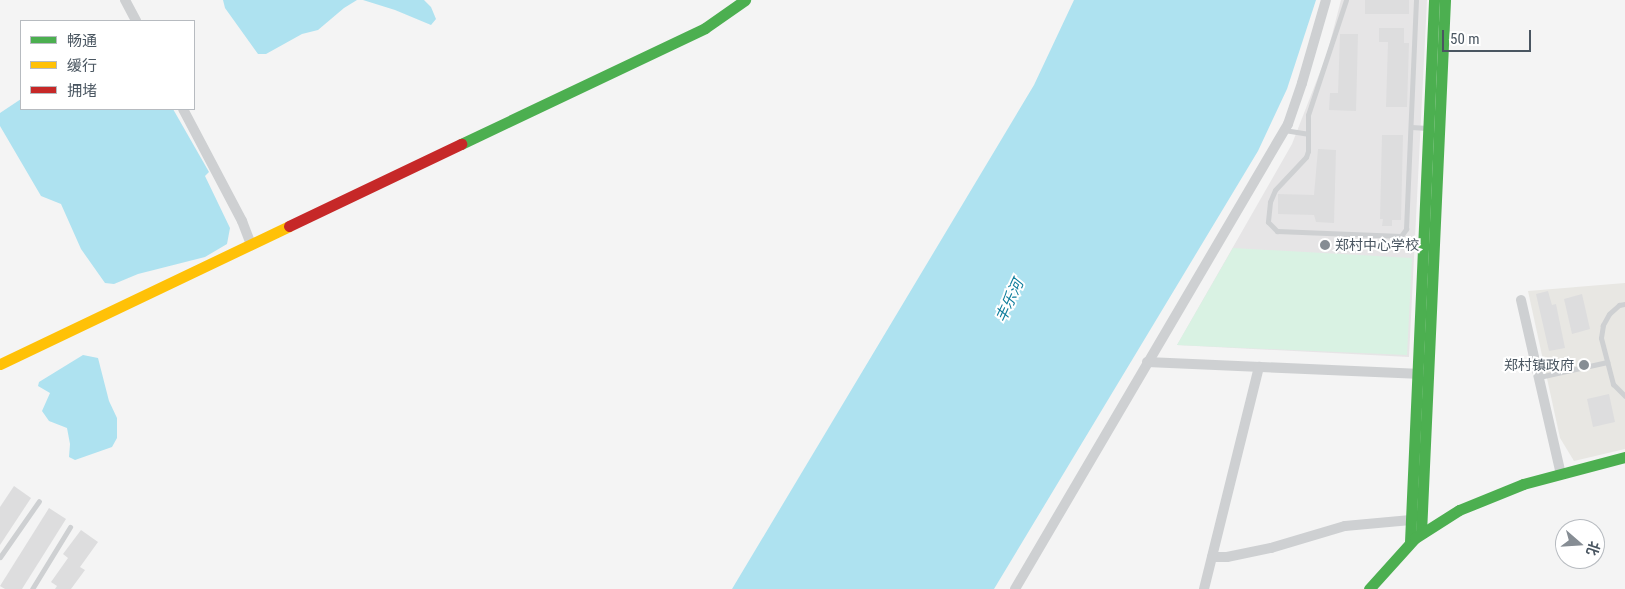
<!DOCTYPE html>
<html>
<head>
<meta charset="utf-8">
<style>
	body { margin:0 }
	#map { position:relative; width:1625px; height:589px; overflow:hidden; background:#f4f4f4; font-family:"Roboto Condensed","Noto Sans SC",sans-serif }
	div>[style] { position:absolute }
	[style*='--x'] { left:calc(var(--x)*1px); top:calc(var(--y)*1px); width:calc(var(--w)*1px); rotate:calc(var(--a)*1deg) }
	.commercial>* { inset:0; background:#e8e7e3 }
	.education>* { inset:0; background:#e6e5e6 }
	.green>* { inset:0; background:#d9f2e3 }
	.water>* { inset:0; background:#aee2f0 }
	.building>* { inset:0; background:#ddddde }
	.lane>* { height:5px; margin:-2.5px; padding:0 2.5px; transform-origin:2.5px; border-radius:2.5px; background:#ced0d2 }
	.street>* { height:10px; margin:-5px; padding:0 5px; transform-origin:5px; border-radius:5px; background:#ced0d2 }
	.fast>* { height:11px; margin:-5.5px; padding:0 5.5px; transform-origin:5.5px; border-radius:5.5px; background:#4caf50 }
	.slow>* { height:11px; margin:-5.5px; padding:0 5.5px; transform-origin:5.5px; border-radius:5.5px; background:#ffc107 }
	.jam>* { height:11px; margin:-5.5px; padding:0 5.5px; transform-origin:5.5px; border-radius:5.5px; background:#c62828 }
	.dots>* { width:14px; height:14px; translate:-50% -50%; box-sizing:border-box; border:2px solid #fff; border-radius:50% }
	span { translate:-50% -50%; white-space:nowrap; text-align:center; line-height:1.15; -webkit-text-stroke:4px #fff; paint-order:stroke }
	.poi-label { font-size:14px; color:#4a5661 }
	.left { translate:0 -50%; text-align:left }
	.right { translate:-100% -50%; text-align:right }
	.water-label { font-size:15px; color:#0c7c9b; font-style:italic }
	.legend { position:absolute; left:20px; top:20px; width:175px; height:90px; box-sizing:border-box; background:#fff; border:1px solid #b7bbc0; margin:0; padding:6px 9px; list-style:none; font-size:15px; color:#4a5661 }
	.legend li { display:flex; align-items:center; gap:10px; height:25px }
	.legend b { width:25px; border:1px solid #b7bbc0 }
	.north { position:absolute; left:1555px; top:519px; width:50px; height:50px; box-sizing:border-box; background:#fff; border:1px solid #b7bbc0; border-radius:50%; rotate:109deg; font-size:14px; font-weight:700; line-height:20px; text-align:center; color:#4a5661 }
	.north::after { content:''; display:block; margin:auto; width:18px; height:22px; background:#868d94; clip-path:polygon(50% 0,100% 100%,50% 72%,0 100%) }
	.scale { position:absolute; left:1442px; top:30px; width:89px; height:22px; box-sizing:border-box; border:2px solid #4a5661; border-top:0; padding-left:6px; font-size:15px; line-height:18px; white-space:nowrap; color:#4a5661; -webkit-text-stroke:4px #fff; paint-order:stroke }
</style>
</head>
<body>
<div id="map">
	<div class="commercial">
		<div style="clip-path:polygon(1625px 283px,1625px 449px,1574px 461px,1560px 438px,1528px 291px)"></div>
	</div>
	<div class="education">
		<div style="clip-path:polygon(1341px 0,1427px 0,1409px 357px,1177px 345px,1292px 144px,1327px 54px)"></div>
	</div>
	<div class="green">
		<div style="clip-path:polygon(1233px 248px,1412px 258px,1407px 355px,1177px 345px)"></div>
	</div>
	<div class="water">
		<div style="clip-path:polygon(223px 0,357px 0,344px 8px,318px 30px,302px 34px,266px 54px,258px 54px,225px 8px)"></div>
		<div style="clip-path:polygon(363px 0,424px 0,431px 7px,436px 19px,431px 25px,395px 10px)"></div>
		<div style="clip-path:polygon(1074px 0,1316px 0,1287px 89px,1258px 151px,994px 589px,732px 589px,1034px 85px)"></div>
		<div style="clip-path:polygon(21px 99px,21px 109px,173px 109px,209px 172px,205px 176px,230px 228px,227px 244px,205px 257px,138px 274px,114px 284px,105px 283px,81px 249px,61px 204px,41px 196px,0 126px,0 113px)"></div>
		<div style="clip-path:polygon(83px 355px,98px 358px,109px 401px,117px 418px,117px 438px,112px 447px,75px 460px,69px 457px,70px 444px,67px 428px,49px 421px,42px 411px,50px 393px,38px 386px,39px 382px)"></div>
	</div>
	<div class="building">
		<div style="clip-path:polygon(1365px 0,1409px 0,1409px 14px,1365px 14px)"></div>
		<div style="clip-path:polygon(1379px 28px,1404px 28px,1404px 43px,1409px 43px,1407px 107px,1386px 107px,1388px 42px,1379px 42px)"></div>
		<div style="clip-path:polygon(1340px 34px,1358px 34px,1356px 111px,1329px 110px,1330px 93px,1338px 93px)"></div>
		<div style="clip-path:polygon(1382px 135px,1403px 135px,1401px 220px,1392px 220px,1392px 226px,1382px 226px,1383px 219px,1380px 219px)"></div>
		<div style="clip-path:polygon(1318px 149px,1336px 150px,1334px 223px,1316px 222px,1314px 215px,1278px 214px,1278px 194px,1314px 195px)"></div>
		<div style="clip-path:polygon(1548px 291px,1552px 305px,1556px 304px,1565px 348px,1549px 351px,1536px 294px)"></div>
		<div style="clip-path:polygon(1582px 294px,1590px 329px,1572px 334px,1564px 299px)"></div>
		<div style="clip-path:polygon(1609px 394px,1615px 422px,1593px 427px,1587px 399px)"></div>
		<div style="clip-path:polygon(14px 486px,31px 498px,0 545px,0 507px)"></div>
		<div style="clip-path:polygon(49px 508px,66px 519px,22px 589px,5px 589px,0 586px)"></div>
		<div style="clip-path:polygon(81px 530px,98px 542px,80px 567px,85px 570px,71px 589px,55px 589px,57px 586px,51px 582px,68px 558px,63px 554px)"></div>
	</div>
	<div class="lane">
		<div style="--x:1346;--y:0;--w:121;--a:108.3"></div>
		<div style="--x:1308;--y:115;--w:36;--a:90"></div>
		<div style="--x:1308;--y:151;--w:6;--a:108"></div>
		<div style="--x:1306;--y:157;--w:45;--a:133.2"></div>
		<div style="--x:1275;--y:190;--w:13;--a:113"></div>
		<div style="--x:1270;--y:202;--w:20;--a:96"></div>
		<div style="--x:1268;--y:222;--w:13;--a:45"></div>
		<div style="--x:1277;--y:231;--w:124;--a:2.3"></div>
		<div style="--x:1401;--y:236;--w:9;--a:-54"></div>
		<div style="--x:1406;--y:229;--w:229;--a:-87.5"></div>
		<div style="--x:1411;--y:127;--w:17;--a:3"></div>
		<div style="--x:1284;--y:130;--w:24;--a:9"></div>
		<div style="--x:1625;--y:304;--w:6;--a:171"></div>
		<div style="--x:1619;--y:305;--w:13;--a:138"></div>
		<div style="--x:1609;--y:314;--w:13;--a:119"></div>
		<div style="--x:1603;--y:325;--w:13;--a:99"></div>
		<div style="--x:1601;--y:338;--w:48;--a:75.4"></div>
		<div style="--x:1613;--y:384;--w:17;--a:45"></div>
		<div style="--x:1539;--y:377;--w:70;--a:-12.4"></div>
		<div style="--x:0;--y:557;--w:68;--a:-55.1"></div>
		<div style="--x:32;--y:589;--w:73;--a:-58.5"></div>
	</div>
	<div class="street">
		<div style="--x:125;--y:0;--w:24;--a:62"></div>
		<div style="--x:183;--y:109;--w:127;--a:62.2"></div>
		<div style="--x:242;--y:221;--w:26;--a:69"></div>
		<div style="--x:1521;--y:300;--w:179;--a:77.1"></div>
		<div style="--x:1147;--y:362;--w:275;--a:2.5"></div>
		<div style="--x:1212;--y:557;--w:15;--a:0"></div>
		<div style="--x:1227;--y:557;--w:45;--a:-11.6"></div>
		<div style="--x:1271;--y:548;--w:77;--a:-16.6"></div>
		<div style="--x:1345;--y:526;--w:66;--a:-5.2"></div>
		<div style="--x:1015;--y:589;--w:539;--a:-59.58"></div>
		<div style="--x:1288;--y:124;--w:43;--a:-71.1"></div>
		<div style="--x:1302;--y:83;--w:86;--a:-73.9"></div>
		<div style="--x:1204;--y:589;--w:229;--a:-76.1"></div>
	</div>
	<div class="fast">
		<div style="--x:461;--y:144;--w:270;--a:-25.4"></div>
		<div style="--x:705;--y:28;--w:49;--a:-35"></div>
		<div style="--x:1421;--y:533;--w:534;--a:-87.42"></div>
		<div style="--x:1410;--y:542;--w:543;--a:-87.46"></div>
		<div style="--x:1369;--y:589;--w:69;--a:-48"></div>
		<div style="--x:1415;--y:538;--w:52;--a:-32.5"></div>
		<div style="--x:1459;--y:510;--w:69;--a:-22.1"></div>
		<div style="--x:1523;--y:484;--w:106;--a:-14.8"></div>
	</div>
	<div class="slow">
		<div style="--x:0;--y:364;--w:320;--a:-25.5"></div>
	</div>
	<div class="jam">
		<div style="--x:289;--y:226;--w:191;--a:-25.5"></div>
	</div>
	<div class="dots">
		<div style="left:1325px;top:245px;background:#868d94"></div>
		<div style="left:1584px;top:365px;background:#868d94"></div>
	</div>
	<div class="poi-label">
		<span class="left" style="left:1335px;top:245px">郑村中心学校</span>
		<span class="right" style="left:1574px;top:365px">郑村镇政府</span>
	</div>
	<div class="water-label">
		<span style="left:1010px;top:301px;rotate:-65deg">丰乐河</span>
	</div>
	<ul class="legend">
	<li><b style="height:6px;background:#4caf50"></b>畅通</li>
	<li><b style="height:6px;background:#ffc107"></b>缓行</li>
	<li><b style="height:6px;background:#c62828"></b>拥堵</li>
	</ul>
	<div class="north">北</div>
	<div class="scale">50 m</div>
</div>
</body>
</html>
